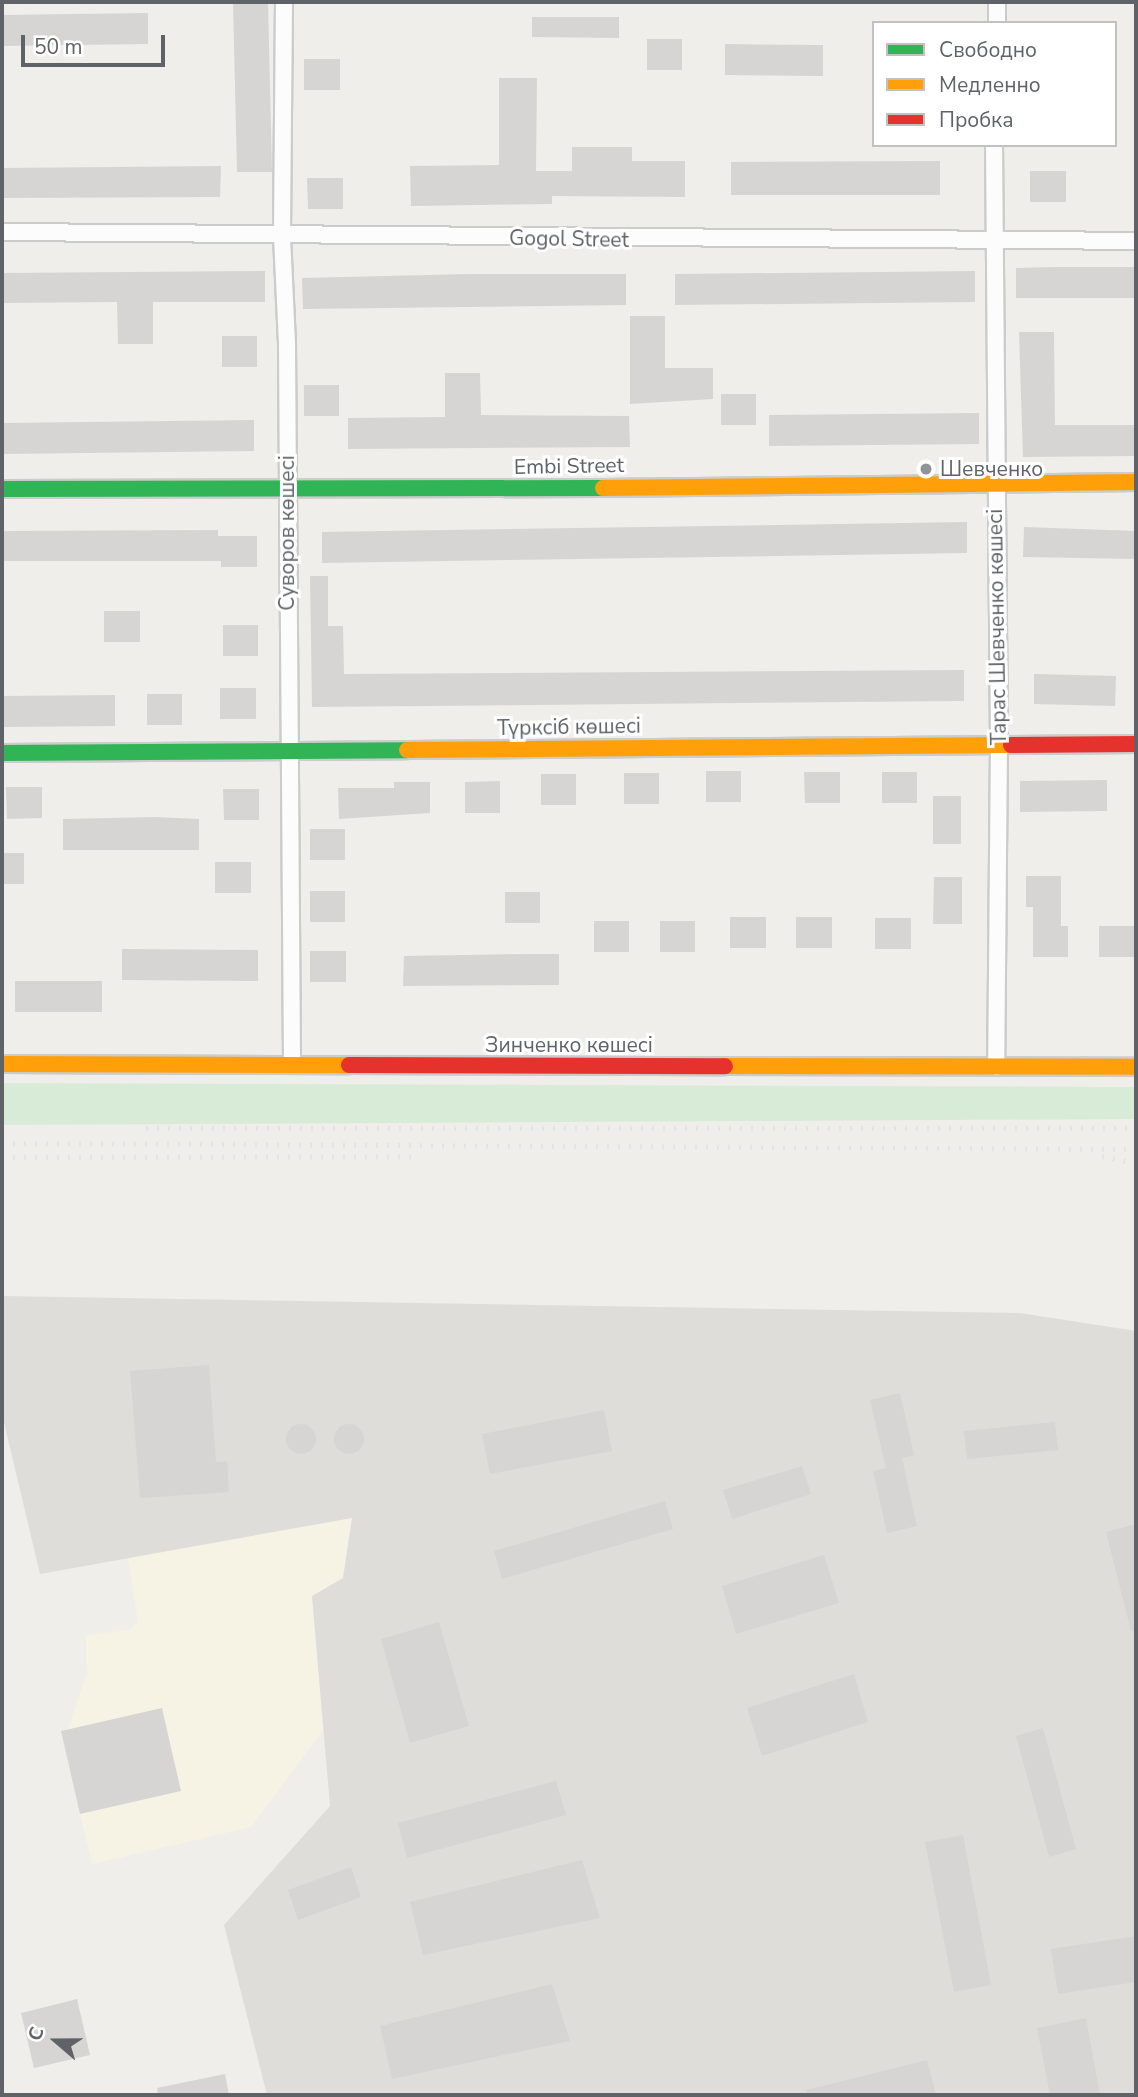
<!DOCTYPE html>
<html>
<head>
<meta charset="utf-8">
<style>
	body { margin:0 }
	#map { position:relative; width:1138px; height:2097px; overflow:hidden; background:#efeeea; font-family:"Nunito Sans",sans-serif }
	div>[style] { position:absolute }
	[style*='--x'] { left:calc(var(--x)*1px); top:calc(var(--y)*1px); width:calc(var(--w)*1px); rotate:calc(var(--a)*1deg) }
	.commercial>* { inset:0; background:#f7f3e4 }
	.industrial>* { inset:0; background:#dfddda }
	.green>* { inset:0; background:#d8ebd6 }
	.building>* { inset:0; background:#d6d5d3 }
	.round { border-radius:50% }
	.roads { filter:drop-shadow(2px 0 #cbcccc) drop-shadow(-2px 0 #cbcccc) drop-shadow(0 2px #cbcccc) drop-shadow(0 -2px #cbcccc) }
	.street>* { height:16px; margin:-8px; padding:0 8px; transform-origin:8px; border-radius:8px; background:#fdfcfc }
	.fast>* { height:16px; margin:-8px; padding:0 8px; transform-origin:8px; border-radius:8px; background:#30b455 }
	.slow>* { height:16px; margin:-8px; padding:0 8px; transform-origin:8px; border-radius:8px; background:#ff9f0a }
	.jam>* { height:16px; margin:-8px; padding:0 8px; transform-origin:8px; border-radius:8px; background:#e5322d }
	.rail>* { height:5px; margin-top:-2.5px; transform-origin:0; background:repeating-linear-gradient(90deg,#e4e4e4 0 2px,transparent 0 11px) }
	.dots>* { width:19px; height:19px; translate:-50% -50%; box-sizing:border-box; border:4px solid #fff; border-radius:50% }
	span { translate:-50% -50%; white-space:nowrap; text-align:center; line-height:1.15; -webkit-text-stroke:6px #fff; paint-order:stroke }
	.street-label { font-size:21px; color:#5f6368 }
	.poi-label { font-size:21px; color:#5f6368 }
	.left { translate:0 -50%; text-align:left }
	.frame { position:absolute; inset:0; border:4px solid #5f6368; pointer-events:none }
	.legend { position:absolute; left:872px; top:21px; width:245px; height:126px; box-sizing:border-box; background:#fff; border:2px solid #bfc1c3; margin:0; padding:9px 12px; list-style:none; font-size:21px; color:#5f6368 }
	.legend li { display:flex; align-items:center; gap:14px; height:35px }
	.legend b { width:35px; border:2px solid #bfc1c3 }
	.north { position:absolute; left:21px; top:2006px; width:70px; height:70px; -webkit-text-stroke:5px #fff; paint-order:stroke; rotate:290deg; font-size:19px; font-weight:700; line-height:28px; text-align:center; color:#5f6368 }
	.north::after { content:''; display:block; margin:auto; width:24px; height:32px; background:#5f6368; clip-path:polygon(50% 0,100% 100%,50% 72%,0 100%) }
	.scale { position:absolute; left:21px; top:35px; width:144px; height:32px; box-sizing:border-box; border:4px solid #5f6368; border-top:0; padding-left:9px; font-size:21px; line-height:24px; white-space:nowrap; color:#5f6368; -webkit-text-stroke:5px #fff; paint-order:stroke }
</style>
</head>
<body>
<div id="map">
	<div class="commercial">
		<div style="clip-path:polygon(352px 1517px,343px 1578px,312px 1596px,323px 1730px,251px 1827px,92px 1864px,61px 1731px,68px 1729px,87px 1673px,86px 1635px,130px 1630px,138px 1621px,128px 1558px)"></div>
	</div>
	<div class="industrial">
		<div style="clip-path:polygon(2px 1296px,1020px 1313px,1136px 1331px,1136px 2095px,267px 2095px,224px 1925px,330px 1806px,312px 1596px,343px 1578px,352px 1518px,40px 1574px,2px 1414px)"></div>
	</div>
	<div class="green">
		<div style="clip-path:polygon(2px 1083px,1136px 1087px,1136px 1119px,2px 1125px)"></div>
	</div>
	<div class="building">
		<div style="clip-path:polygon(233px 2px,268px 2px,272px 172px,237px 172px)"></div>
		<div style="clip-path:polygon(148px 13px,148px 44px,2px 46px,2px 15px)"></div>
		<div style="clip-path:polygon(532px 17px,619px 17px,619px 38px,532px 37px)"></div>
		<div style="clip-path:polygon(647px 39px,682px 39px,682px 70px,647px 70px)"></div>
		<div style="clip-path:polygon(725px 44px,823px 45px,823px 76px,725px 75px)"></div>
		<div style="clip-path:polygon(304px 59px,340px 59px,340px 90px,304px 90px)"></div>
		<div style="clip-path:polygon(499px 78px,537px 78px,536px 171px,572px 171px,572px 147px,632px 147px,632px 161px,685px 161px,685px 197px,552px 196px,552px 204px,411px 206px,410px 166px,499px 165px)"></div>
		<div style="clip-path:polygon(940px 161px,940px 195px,731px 195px,731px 162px)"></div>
		<div style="clip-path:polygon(221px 166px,220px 197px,2px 198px,2px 168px)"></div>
		<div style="clip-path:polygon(1030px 171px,1066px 171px,1066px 202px,1030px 202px)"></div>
		<div style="clip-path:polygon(307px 178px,343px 178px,343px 209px,308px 209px)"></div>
		<div style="clip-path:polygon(1057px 267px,1136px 267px,1136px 298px,1016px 298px,1016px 268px)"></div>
		<div style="clip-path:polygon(265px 271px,265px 302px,153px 302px,153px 344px,118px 344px,117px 302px,2px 303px,2px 273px)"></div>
		<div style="clip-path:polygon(975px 271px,975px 302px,675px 305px,675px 274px)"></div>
		<div style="clip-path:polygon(468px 274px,626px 274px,626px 305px,303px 309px,302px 278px)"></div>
		<div style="clip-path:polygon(630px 316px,665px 316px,665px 368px,713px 368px,713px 399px,630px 404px)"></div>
		<div style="clip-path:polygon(1019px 332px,1054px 332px,1055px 425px,1136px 425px,1136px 456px,1023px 457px)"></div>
		<div style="clip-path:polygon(222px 336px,257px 336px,257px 367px,222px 367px)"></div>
		<div style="clip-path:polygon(445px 373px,480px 373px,481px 415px,629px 416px,630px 447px,348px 449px,348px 418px,445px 417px)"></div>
		<div style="clip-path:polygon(304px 385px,339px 385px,339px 416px,304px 416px)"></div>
		<div style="clip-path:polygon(721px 394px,756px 394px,756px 425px,721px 425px)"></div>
		<div style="clip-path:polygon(979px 413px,979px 444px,769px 446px,769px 415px)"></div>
		<div style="clip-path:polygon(254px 420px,254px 451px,3px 454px,2px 423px)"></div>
		<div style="clip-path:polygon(967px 522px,967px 553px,322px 563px,322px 532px)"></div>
		<div style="clip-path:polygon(1024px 527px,1136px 531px,1136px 559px,1023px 557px)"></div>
		<div style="clip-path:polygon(218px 530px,218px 536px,257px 536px,257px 567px,221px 567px,221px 561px,2px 561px,2px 531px)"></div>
		<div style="clip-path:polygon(310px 576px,328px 576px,328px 626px,343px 626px,344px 674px,964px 670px,964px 701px,312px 707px)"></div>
		<div style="clip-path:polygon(104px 611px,140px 611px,140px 642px,104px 642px)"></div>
		<div style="clip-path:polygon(223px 625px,258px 625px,258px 656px,223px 656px)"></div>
		<div style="clip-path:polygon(1034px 674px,1116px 676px,1115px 706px,1034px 704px)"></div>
		<div style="clip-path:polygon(220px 688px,256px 688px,256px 719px,220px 719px)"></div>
		<div style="clip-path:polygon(147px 694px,182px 694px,182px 725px,147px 725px)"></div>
		<div style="clip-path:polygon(115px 695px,115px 726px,2px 727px,2px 696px)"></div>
		<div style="clip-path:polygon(706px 771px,741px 771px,741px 802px,706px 802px)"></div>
		<div style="clip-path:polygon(804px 772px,840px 772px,840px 803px,805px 803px)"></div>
		<div style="clip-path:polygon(882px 772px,917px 772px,917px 803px,882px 803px)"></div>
		<div style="clip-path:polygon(624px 773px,659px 773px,659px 804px,624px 804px)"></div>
		<div style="clip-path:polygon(541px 774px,576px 774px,576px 805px,541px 805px)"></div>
		<div style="clip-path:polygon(1107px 780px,1107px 811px,1020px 812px,1020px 781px)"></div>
		<div style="clip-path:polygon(500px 781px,500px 813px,465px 813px,465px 782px)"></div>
		<div style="clip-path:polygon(394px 782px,430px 782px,430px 813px,339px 819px,338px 788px,394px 788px)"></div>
		<div style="clip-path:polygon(6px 787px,42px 787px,42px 818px,7px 819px)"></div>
		<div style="clip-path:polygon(223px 789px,259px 789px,259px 820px,224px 820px)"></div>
		<div style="clip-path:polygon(933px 796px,961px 796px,961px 844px,933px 844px)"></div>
		<div style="clip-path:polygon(155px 817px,199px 819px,199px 850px,63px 850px,63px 819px)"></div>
		<div style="clip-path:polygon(310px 829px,345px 829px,345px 860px,310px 860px)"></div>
		<div style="clip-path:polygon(2px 853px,24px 853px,24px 884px,2px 884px)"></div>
		<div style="clip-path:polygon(215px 862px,251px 862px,251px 893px,215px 893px)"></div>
		<div style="clip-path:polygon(1026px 876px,1061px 876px,1061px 926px,1068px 926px,1068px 957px,1033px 957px,1033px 907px,1026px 907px)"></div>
		<div style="clip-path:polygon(934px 877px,962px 877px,962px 924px,933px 924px)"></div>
		<div style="clip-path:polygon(310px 891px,345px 891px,345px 922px,310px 922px)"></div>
		<div style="clip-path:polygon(505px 892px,540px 892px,540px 923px,505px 923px)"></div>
		<div style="clip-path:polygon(730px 917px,766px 917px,766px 948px,730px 948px)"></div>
		<div style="clip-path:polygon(796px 917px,832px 917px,832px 948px,796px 948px)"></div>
		<div style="clip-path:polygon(875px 918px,911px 918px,911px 949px,875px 949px)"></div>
		<div style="clip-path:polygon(594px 921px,629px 921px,629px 952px,594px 952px)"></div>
		<div style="clip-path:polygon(660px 921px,695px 921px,695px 952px,660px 952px)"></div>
		<div style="clip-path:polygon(1099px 926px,1134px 926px,1134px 957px,1099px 957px)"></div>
		<div style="clip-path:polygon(122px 949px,258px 950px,258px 981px,122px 980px)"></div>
		<div style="clip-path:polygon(310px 951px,346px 951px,346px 982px,310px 982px)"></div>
		<div style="clip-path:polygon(524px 954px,559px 954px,559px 985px,403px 986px,404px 956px)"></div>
		<div style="clip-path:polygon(15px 981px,102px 981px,102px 1012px,15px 1012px)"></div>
		<div style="clip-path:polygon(209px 1365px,216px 1462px,227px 1461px,229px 1492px,140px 1498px,130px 1371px)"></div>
		<div style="clip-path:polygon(900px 1393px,914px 1455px,902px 1458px,917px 1526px,887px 1533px,873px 1471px,886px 1468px,870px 1400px)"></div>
		<div style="clip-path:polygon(604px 1410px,612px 1451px,490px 1474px,482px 1434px)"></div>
		<div style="clip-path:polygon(1055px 1422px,1058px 1450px,967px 1459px,964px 1431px)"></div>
		<div class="round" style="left:286px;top:1424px;width:30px;height:30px"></div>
		<div class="round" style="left:334px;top:1424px;width:30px;height:30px"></div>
		<div style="clip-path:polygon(802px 1466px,811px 1494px,732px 1519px,723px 1490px)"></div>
		<div style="clip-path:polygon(665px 1501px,673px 1529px,502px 1579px,494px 1551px)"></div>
		<div style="clip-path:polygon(1136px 1524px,1136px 1631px,1131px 1631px,1106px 1532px)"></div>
		<div style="clip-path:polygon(824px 1555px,839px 1603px,736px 1634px,722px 1586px)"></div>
		<div style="clip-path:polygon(439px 1622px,469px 1726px,410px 1743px,381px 1639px)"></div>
		<div style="clip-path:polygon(854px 1674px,868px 1722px,762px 1756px,747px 1708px)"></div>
		<div style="clip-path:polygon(162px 1708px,181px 1791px,80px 1814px,61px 1731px)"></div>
		<div style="clip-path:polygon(1043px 1728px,1076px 1849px,1049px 1857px,1016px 1736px)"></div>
		<div style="clip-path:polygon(556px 1781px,566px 1815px,407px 1858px,398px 1823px)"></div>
		<div style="clip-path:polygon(963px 1835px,991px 1985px,954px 1992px,925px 1842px)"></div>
		<div style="clip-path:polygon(582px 1860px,600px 1918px,423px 1955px,410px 1902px)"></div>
		<div style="clip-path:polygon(351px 1867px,361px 1897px,298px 1920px,288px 1890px)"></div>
		<div style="clip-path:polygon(1136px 1936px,1136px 1982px,1058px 1994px,1051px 1949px)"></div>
		<div style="clip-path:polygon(552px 1984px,570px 2041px,392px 2079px,380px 2026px)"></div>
		<div style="clip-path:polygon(77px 1999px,90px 2055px,34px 2068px,21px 2013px)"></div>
		<div style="clip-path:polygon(1086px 2018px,1100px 2095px,1050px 2095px,1037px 2028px)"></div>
		<div style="clip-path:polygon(927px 2060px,936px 2095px,807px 2095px,806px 2090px)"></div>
		<div style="clip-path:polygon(225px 2074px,229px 2095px,158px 2095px,157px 2088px)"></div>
	</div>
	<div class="roads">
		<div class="street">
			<div style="--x:284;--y:2;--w:235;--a:90.5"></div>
			<div style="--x:282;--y:237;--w:108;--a:87.3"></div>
			<div style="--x:287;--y:345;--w:720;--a:89.6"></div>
			<div style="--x:997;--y:23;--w:21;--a:-90"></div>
			<div style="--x:994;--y:145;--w:597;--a:89.52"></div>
			<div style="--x:999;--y:742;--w:325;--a:90.5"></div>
			<div style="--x:2;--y:232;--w:1134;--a:0.45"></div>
		</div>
		<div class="fast">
			<div style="--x:2;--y:489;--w:601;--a:-0.1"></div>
			<div style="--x:2;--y:753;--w:405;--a:-0.4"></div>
		</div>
		<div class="slow">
			<div style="--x:603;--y:488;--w:533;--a:-0.64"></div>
			<div style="--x:407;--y:750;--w:604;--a:-0.47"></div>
			<div style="--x:2;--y:1064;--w:347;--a:0.2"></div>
			<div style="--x:725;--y:1066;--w:411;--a:0.1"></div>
		</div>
		<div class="jam">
			<div style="--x:1011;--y:745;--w:125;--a:-0.5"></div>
			<div style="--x:349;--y:1065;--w:376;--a:0.2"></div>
		</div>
	</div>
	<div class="rail">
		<div style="--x:146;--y:1128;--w:990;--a:0"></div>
		<div style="--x:2;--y:1143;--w:1134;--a:0.3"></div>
		<div style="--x:1102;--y:1156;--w:35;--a:12"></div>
		<div style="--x:2;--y:1157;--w:413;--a:-0.1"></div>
	</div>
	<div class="dots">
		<div style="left:926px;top:469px;background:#919496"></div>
	</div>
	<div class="street-label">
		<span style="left:569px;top:239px;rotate:1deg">Gogol Street</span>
		<span style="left:569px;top:466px;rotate:-1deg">Embi Street</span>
		<span style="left:287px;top:533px;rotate:-90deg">Суворов көшесі</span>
		<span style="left:997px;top:627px;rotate:-91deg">Тарас Шевченко көшесі</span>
		<span style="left:569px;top:727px;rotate:-1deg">Түрксіб көшесі</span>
		<span style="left:569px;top:1045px">Зинченко көшесі</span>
	</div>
	<div class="poi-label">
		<span class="left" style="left:940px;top:469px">Шевченко</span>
	</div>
	<div class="frame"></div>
	<ul class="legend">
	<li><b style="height:9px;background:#30b455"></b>Свободно</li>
	<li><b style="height:9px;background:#ff9f0a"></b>Медленно</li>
	<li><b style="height:9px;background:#e5322d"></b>Пробка</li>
	</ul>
	<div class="north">С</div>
	<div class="scale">50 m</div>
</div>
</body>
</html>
